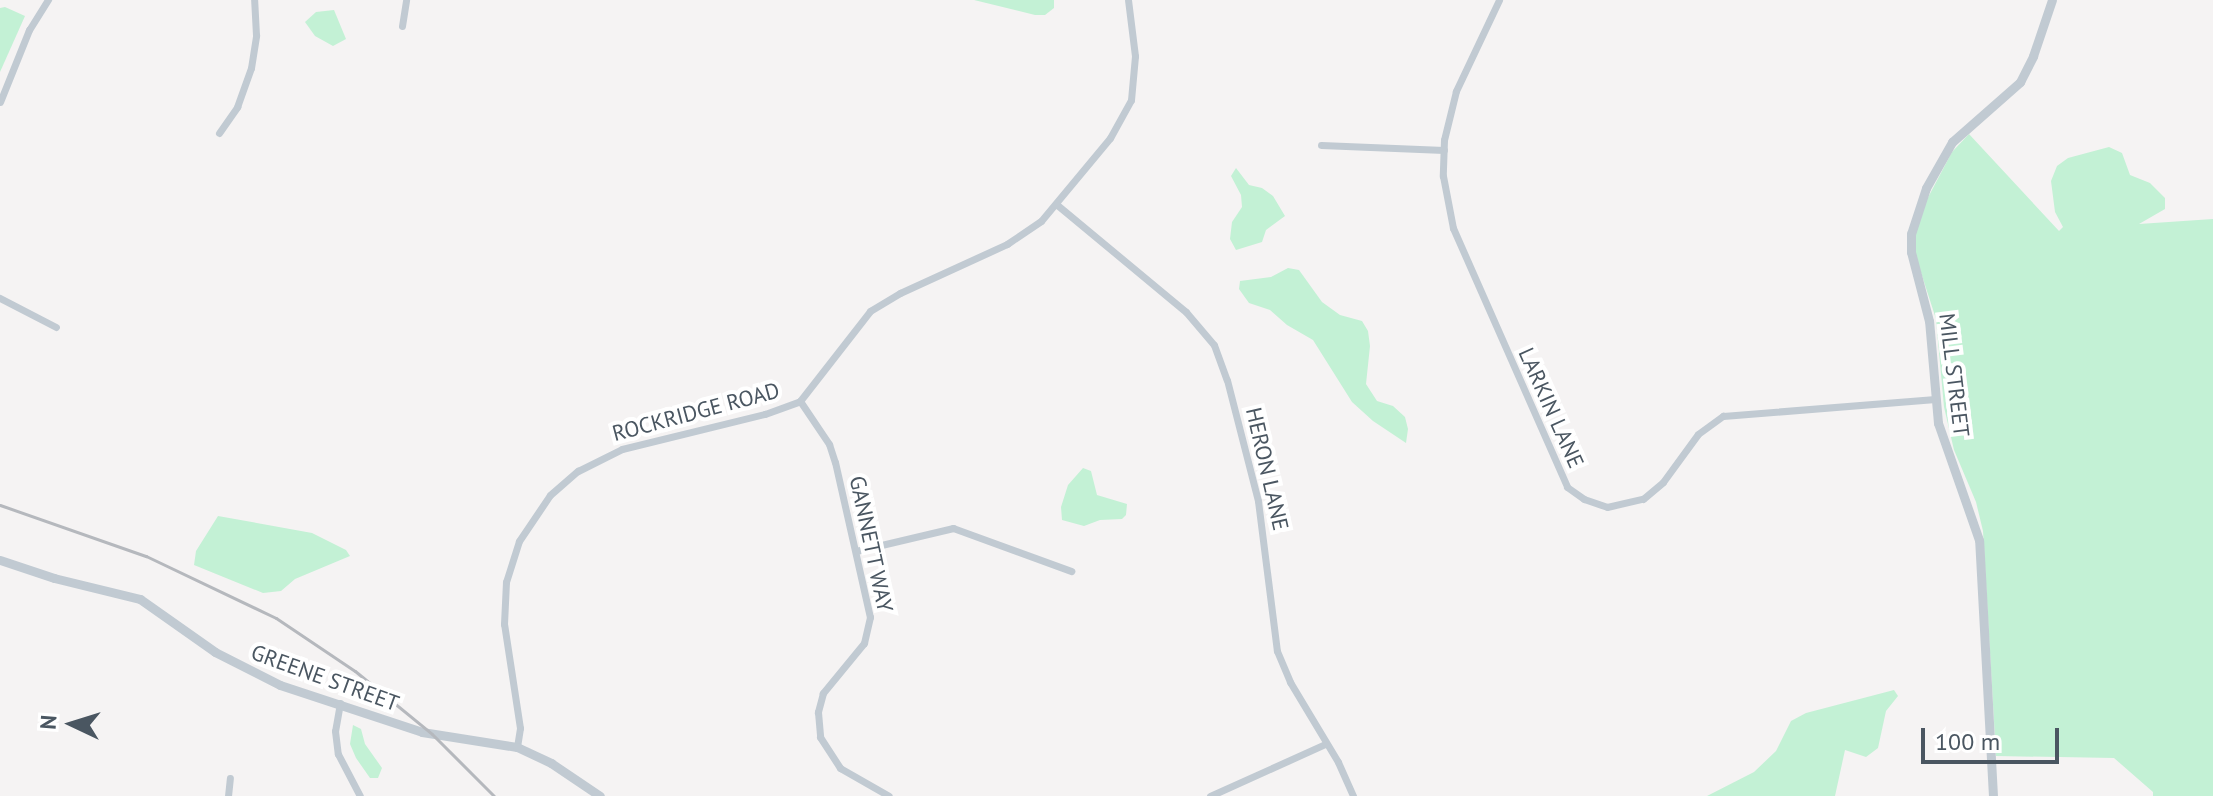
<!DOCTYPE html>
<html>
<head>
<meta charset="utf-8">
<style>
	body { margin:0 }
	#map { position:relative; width:2213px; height:796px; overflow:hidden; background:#f5f3f3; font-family:"PT Sans",sans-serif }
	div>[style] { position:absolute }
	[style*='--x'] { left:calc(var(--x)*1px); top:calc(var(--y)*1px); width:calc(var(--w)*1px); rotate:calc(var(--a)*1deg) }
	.green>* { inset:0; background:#c3f1d5 }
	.minor>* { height:7px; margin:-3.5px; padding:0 3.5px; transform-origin:3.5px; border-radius:3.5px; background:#c1cad2 }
	.tertiary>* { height:9px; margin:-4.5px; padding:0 4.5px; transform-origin:4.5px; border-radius:4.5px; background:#c1cad2 }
	.rail>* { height:3px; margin:-1.5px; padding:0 1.5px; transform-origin:1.5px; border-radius:1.5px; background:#b5b8bd }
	span { translate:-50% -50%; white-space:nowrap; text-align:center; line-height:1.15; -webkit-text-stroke:8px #fff; paint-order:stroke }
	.street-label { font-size:22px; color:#4a5661 }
	.north { position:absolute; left:32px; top:684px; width:80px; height:80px; -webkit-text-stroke:6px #fff; paint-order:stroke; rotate:274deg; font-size:22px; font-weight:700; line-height:32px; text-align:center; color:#4a5661 }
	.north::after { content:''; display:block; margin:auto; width:28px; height:36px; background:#4a5661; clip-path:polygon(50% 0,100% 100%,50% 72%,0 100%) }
	.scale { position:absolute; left:1921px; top:728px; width:138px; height:36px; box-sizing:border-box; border:4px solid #4a5661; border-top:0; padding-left:10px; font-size:24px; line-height:28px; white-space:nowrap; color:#4a5661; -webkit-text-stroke:6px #fff; paint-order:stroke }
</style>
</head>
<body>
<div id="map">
	<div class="green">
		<div style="clip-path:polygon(974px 0,1054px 0,1054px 8px,1045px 15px,1035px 15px)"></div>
		<div style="clip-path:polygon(5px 7px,25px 16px,0 72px,0 8px)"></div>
		<div style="clip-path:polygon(334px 10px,346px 39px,333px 46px,315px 36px,305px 22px,316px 12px)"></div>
		<div style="clip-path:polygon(1969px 134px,2059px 231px,2063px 227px,2055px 212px,2051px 181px,2057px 166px,2068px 158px,2109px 147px,2122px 153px,2130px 175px,2150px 183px,2165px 198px,2165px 209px,2139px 224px,2213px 219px,2213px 796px,2153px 796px,2153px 792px,2114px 758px,1996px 756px,1983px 531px,1976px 502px,1954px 450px,1944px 407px,1936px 319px,1915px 254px,1916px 232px,1923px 207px,1952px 152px)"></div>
		<div style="clip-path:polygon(1236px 168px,1249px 185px,1262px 188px,1273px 196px,1285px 216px,1266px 230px,1262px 242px,1236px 250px,1230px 239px,1232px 222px,1242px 207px,1241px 195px,1231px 176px)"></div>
		<div style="clip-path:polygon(1288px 268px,1299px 270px,1322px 302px,1340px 315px,1362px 321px,1368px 331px,1370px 346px,1366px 384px,1377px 401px,1393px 406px,1405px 417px,1408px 429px,1406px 443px,1373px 421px,1352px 402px,1313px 340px,1287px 325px,1270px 310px,1249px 303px,1239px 289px,1240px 281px,1271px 277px)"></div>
		<div style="clip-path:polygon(1083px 468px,1091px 471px,1097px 495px,1127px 504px,1126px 515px,1122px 519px,1100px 520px,1084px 526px,1062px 520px,1061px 507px,1068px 485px)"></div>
		<div style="clip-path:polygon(218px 516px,312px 533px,346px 550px,350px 556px,295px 579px,281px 591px,263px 593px,194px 565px,196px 551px)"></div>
		<div style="clip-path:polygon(1894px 690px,1898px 696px,1886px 711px,1878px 748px,1866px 757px,1845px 750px,1835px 796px,1707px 796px,1754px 772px,1776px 751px,1791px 721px,1806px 713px)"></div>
		<div style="clip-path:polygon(353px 725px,361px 729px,365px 744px,382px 768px,378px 778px,370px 778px,356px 758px,350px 744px)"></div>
	</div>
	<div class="minor">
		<div style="--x:1499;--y:0;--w:101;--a:115.3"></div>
		<div style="--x:1456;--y:91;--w:50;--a:103.8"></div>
		<div style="--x:1444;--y:140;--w:36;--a:92"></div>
		<div style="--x:1443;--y:176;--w:53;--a:79.1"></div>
		<div style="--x:1453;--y:228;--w:283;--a:66.2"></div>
		<div style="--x:1567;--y:487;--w:21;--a:35"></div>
		<div style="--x:1584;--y:499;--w:24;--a:19"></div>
		<div style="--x:1607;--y:507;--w:37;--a:-13"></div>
		<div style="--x:1643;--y:499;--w:26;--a:-40"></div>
		<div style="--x:1663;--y:482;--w:59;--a:-53.9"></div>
		<div style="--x:1698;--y:434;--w:31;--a:-36"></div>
		<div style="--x:1723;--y:416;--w:213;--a:-4.6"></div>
		<div style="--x:402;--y:26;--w:26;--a:-81"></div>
		<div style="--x:0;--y:102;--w:78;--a:-68.1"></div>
		<div style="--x:29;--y:30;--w:36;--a:-58"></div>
		<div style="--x:219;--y:133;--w:32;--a:-55"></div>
		<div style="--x:237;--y:107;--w:41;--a:-70.3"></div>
		<div style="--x:251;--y:68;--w:33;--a:-81"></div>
		<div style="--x:256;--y:35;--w:35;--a:-93"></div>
		<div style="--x:1321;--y:145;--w:123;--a:2.3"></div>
		<div style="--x:1056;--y:204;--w:169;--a:39.7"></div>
		<div style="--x:1186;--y:312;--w:43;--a:49.7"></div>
		<div style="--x:1214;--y:345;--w:37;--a:70"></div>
		<div style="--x:1227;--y:380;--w:125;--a:75.6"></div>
		<div style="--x:1258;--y:501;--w:151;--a:82.8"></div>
		<div style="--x:1277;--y:651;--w:34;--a:67"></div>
		<div style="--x:1290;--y:682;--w:93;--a:59"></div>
		<div style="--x:1338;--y:762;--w:37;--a:66"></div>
		<div style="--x:0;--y:298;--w:63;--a:27.4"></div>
		<div style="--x:800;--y:401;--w:52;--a:56"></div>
		<div style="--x:829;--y:444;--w:19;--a:72"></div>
		<div style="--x:835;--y:462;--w:159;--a:77.3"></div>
		<div style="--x:870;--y:617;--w:27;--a:103"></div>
		<div style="--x:864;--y:643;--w:65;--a:129.4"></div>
		<div style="--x:823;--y:693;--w:20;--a:105"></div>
		<div style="--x:818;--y:712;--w:25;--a:85"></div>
		<div style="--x:820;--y:737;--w:37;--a:57"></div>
		<div style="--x:840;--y:768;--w:56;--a:29.7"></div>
		<div style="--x:856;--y:551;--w:100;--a:-13.3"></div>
		<div style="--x:953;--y:528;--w:126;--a:20"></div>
		<div style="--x:340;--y:703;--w:28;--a:100"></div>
		<div style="--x:335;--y:731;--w:23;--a:83"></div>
		<div style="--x:338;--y:754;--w:47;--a:62.4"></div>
		<div style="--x:517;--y:747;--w:19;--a:-81"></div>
		<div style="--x:520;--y:728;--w:105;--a:-98.7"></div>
		<div style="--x:504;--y:624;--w:42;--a:-87.3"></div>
		<div style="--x:506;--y:582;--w:43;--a:-72.4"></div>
		<div style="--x:519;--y:541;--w:55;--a:-56"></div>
		<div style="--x:550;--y:495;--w:37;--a:-41"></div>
		<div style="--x:578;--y:471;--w:49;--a:-26.6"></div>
		<div style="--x:622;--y:449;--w:147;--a:-13.8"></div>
		<div style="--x:765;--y:414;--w:37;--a:-20"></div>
		<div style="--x:800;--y:401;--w:114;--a:-52.1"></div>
		<div style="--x:870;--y:311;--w:35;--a:-31"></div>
		<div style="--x:900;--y:293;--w:118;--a:-24.6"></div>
		<div style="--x:1007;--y:244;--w:41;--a:-34.1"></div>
		<div style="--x:1041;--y:221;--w:108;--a:-50.3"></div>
		<div style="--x:1110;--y:138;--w:43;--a:-61.1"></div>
		<div style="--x:1131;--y:100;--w:44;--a:-84.8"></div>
		<div style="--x:1135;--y:56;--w:56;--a:-97.1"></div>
		<div style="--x:228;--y:796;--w:18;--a:-84"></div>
		<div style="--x:1210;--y:796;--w:126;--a:-24.3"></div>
	</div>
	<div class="tertiary">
		<div style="--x:0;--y:560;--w:57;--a:18.4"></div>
		<div style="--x:54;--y:578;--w:89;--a:13.7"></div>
		<div style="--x:140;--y:599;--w:92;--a:35.2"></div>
		<div style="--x:215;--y:652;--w:73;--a:26.9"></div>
		<div style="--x:280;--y:685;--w:150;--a:18.3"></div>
		<div style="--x:422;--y:732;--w:96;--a:9"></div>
		<div style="--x:517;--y:747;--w:38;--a:25"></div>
		<div style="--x:551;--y:763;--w:59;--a:34"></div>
		<div style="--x:1993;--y:796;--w:256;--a:-93.1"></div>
		<div style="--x:1979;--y:540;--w:124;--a:-109.3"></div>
		<div style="--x:1938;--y:423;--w:102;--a:-95"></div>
		<div style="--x:1929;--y:321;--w:71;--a:-104.6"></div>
		<div style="--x:1911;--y:252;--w:18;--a:-90"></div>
		<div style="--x:1911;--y:234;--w:48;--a:-71.9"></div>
		<div style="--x:1926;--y:188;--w:53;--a:-60.5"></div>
		<div style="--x:1952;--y:142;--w:91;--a:-41.4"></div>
		<div style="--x:2020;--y:82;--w:29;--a:-63"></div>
		<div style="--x:2033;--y:56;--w:59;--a:-71.3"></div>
	</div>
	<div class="rail">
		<div style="--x:0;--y:505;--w:155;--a:19.3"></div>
		<div style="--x:146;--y:556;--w:144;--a:25.5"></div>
		<div style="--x:276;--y:618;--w:95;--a:33.9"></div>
		<div style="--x:355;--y:671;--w:99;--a:39.3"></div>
		<div style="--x:432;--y:734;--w:88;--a:45"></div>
	</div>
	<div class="street-label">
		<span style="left:1954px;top:375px;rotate:83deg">MILL STREET</span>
		<span style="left:1551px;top:408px;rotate:66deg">LARKIN LANE</span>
		<span style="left:696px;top:412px;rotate:-15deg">ROCKRIDGE ROAD</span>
		<span style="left:1267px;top:469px;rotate:77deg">HERON LANE</span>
		<span style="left:871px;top:544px;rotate:78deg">GANNETT WAY</span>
		<span style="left:325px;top:678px;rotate:20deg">GREENE STREET</span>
	</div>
	<div class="north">N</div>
	<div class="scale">100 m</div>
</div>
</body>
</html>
